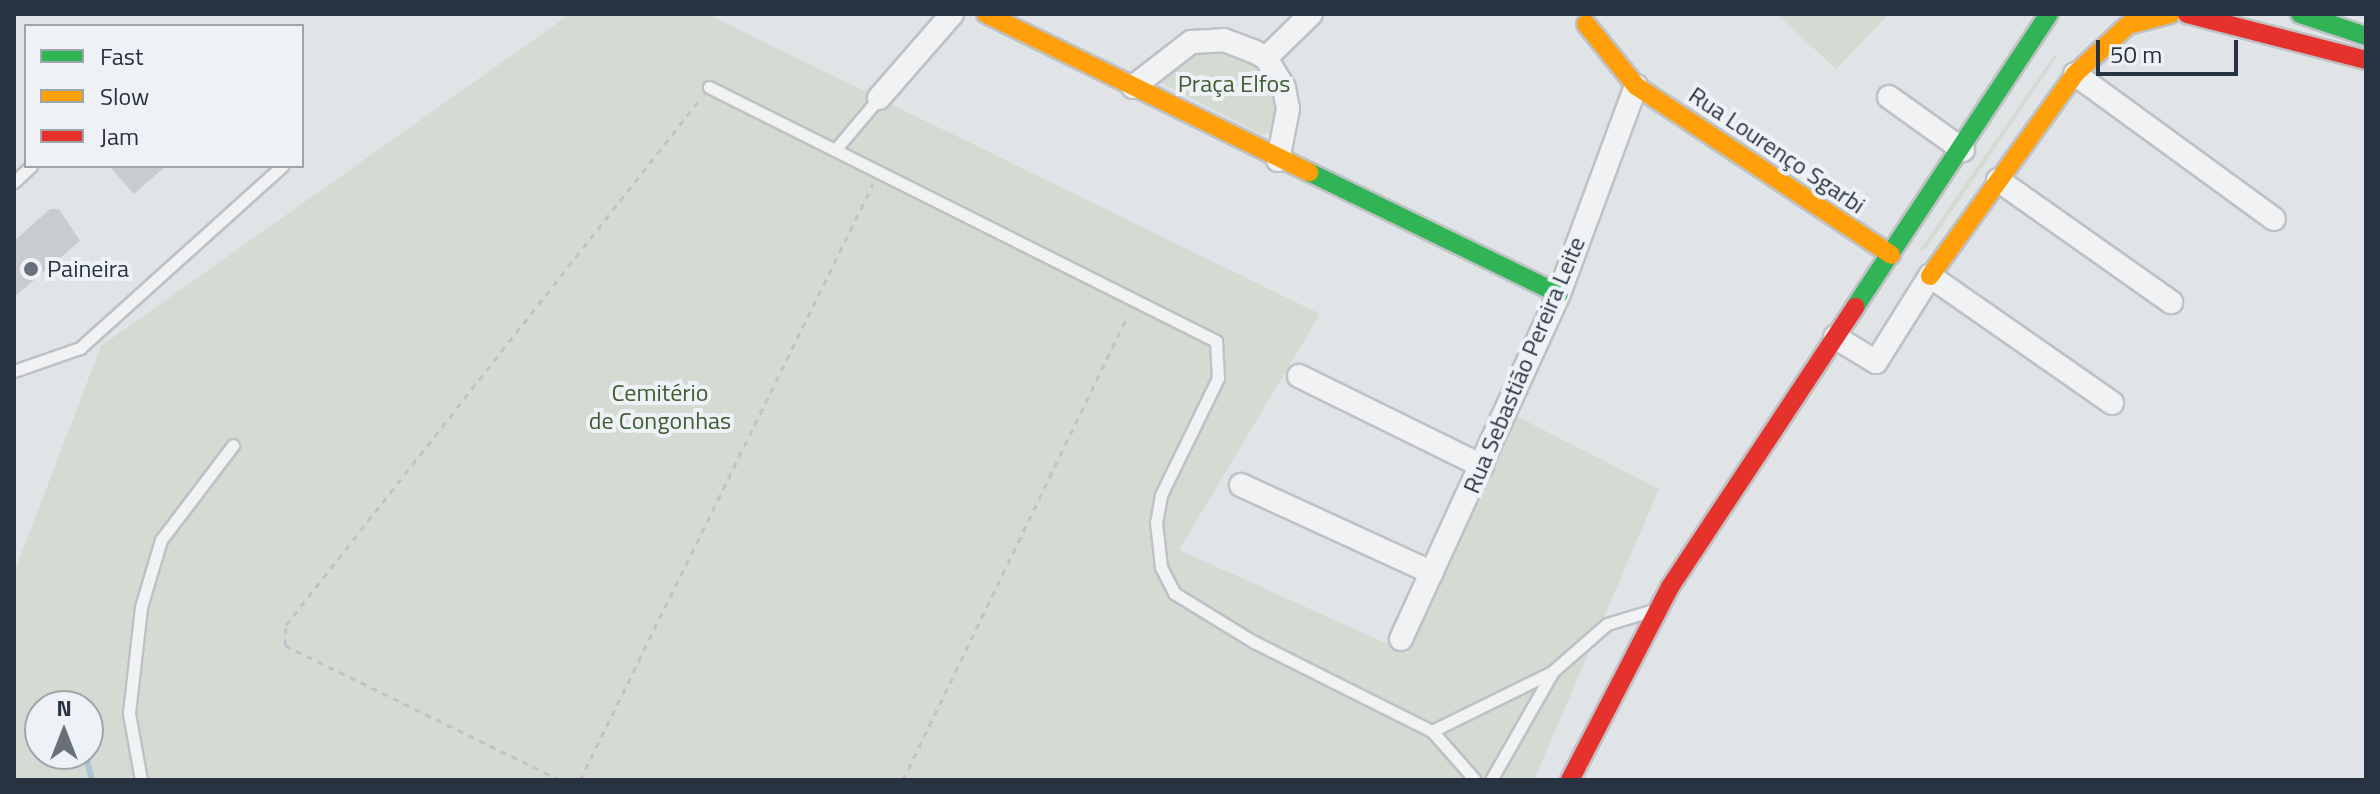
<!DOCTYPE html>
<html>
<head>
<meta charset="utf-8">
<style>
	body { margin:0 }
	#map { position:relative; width:2380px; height:794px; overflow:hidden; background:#e1e4e7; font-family:"Titillium Web",sans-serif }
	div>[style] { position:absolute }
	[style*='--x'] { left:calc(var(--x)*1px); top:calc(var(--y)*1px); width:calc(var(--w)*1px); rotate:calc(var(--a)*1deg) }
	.green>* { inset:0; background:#d3dbd2 }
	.stream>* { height:6px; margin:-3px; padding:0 3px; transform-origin:3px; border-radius:3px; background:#aec4d3 }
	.building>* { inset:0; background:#c9cccf }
	.path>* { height:3px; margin-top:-1.5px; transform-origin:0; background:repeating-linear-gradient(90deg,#c0c3c7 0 6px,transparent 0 12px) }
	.roads { filter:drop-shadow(2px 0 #bfc2c5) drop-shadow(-2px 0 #bfc2c5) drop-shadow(0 2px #bfc2c5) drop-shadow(0 -2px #bfc2c5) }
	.lane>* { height:11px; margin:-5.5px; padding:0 5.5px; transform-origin:5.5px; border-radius:5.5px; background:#f1f2f3 }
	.street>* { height:22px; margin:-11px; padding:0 11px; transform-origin:11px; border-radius:11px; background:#f1f2f3 }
	.fast>* { height:18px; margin:-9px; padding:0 9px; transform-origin:9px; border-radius:9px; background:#30b455 }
	.slow>* { height:18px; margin:-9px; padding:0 9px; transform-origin:9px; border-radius:9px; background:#ff9f0a }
	.jam>* { height:18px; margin:-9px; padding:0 9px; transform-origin:9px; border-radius:9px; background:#e5322d }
	.dots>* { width:22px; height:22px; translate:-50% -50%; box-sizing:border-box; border:4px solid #eef2f6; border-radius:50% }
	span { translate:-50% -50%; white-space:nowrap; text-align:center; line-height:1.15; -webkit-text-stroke:8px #eef2f6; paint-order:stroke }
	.park-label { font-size:24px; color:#405d34 }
	.street-label { font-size:24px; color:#273340 }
	.poi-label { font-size:24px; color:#273340 }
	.left { translate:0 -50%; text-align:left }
	.frame { position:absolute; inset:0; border:16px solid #273340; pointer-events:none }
	.legend { position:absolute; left:24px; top:24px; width:280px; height:144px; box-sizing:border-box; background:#eef2f6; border:2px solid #9ea6ad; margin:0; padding:10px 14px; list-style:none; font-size:24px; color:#273340 }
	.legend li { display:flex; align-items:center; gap:16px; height:40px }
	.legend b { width:40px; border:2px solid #9ea6ad }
	.north { position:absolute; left:24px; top:690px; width:80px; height:80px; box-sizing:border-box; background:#eef2f6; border:2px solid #9ea6ad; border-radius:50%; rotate:0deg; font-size:22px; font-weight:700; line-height:32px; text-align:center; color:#273340 }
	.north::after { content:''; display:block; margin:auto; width:28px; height:36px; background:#68717a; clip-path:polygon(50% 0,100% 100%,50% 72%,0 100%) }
	.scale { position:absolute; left:2096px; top:40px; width:142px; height:36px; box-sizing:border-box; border:4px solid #273340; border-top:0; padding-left:10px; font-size:24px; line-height:28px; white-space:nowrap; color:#273340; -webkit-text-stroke:6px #eef2f6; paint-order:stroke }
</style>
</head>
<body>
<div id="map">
	<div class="green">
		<div style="clip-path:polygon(evenodd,570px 14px,707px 14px,1320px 314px,1179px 550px,1408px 653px,1516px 416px,1659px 489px,1534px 780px,14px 780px,14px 573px,101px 346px,570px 14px,40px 706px,88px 706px,88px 754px,40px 754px,40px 706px)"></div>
		<div style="clip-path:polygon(1777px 14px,1889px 14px,1836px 69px)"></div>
		<div style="clip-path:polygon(1224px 44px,1254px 59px,1280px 92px,1275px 130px,1262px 135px,1156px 80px,1202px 46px)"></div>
		<div style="clip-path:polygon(2059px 54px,1926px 249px,1919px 251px,2053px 57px)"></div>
	</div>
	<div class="stream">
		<div style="--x:86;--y:755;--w:26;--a:77"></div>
	</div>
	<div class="building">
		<div style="clip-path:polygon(109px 166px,166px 166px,134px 194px)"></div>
		<div style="clip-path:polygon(50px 209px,59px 209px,80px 241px,14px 297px,14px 241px)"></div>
	</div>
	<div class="path">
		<div style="--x:560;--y:780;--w:306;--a:-153.9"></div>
		<div style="--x:285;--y:645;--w:20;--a:-87"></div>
		<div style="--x:286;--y:625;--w:669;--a:-51.79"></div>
		<div style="--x:580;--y:780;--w:664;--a:-63.82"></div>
		<div style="--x:903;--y:780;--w:517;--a:-64.18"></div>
	</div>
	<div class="roads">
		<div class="lane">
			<div style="--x:709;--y:87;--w:567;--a:26.61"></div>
			<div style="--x:1216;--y:341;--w:37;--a:87"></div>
			<div style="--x:1218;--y:378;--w:130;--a:116"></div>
			<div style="--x:1161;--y:495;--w:27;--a:100"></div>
			<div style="--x:1156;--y:522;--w:45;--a:83.7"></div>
			<div style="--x:1161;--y:567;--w:29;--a:63"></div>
			<div style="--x:1174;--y:593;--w:94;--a:31.5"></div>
			<div style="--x:1254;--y:642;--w:199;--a:26.6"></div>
			<div style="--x:1432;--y:731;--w:65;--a:48.7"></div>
			<div style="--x:835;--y:150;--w:68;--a:-49.8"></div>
			<div style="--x:14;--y:182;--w:23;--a:-43"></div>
			<div style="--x:14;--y:371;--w:70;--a:-19.2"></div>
			<div style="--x:80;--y:348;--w:272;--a:-42"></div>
			<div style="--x:1432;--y:731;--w:134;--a:-26.2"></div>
			<div style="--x:1552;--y:672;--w:73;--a:-41.1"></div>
			<div style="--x:1607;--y:624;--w:45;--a:-16.8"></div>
			<div style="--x:141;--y:780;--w:68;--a:-100.2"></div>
			<div style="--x:129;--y:713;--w:107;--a:-83.5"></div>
			<div style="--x:141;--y:607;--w:70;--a:-73.4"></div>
			<div style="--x:161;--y:540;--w:119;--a:-52.8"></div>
			<div style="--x:1491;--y:780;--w:123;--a:-60.3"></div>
		</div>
		<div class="street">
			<div style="--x:1266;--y:58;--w:63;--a:-44.4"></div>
			<div style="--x:2075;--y:74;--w:246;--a:36.1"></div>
			<div style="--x:1133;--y:87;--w:73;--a:-37.8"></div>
			<div style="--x:1191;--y:42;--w:33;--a:-3"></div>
			<div style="--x:1224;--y:40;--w:31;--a:21"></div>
			<div style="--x:1253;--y:51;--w:15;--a:28"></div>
			<div style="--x:1266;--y:58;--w:35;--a:59"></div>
			<div style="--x:1284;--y:88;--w:21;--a:79"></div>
			<div style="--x:1288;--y:109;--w:52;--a:101.1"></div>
			<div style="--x:1889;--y:97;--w:91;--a:35.6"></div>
			<div style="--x:879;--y:98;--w:111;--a:-49"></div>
			<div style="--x:1998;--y:180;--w:212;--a:35.2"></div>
			<div style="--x:1835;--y:337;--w:48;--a:31.4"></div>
			<div style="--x:1876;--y:362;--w:102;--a:-57.9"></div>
			<div style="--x:1930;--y:276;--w:222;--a:34.9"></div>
			<div style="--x:1299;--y:376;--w:204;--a:26.2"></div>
			<div style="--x:1241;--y:485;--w:210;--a:24.7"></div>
			<div style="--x:1401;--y:639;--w:379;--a:-65.4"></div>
			<div style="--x:1559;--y:294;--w:222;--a:-69.7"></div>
		</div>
		<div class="fast">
			<div style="--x:2300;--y:14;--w:70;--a:18.4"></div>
			<div style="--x:1309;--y:172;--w:278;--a:26"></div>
			<div style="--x:1855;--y:307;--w:351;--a:-56.5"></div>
		</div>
		<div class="slow">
			<div style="--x:986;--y:14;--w:360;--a:26.1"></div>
			<div style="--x:1586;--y:24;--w:80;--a:51.1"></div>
			<div style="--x:1636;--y:86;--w:306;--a:33.5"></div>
			<div style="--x:1930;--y:276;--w:249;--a:-54.3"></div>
			<div style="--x:2075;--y:74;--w:72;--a:-42.8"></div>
			<div style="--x:2128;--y:25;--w:44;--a:-14.3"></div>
		</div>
		<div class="jam">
			<div style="--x:2187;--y:14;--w:185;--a:14.4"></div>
			<div style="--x:1570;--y:780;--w:217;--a:-62.6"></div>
			<div style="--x:1670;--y:587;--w:336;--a:-56.5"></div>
		</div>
	</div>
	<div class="dots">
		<div style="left:31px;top:269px;background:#68717a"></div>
	</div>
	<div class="park-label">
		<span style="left:1234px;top:84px">Praça Elfos</span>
		<span style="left:660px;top:407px">Cemitério<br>de Congonhas</span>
	</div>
	<div class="street-label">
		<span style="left:1777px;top:150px;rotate:34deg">Rua Lourenço Sgarbi</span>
		<span style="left:1524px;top:365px;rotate:-67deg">Rua Sebastião Pereira Leite</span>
	</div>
	<div class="poi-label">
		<span class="left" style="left:47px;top:269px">Paineira</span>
	</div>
	<div class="frame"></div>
	<ul class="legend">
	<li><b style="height:10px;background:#30b455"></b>Fast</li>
	<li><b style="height:10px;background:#ff9f0a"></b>Slow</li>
	<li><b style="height:10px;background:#e5322d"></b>Jam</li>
	</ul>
	<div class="north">N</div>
	<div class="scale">50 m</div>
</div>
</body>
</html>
